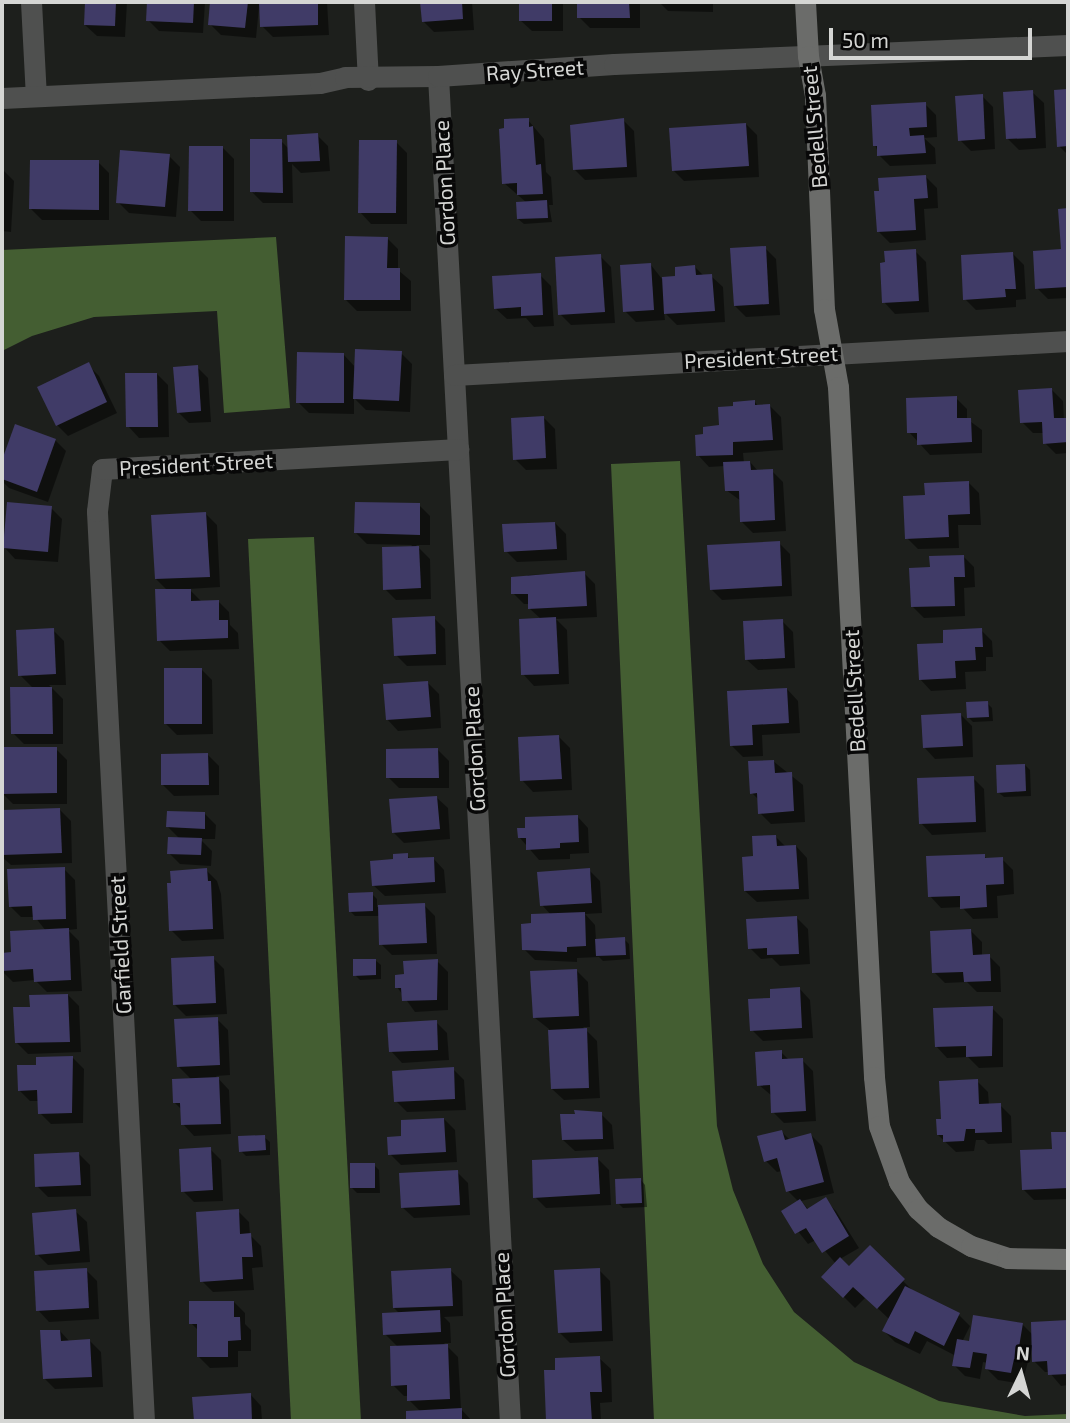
<!DOCTYPE html>
<html>
<head>
<meta charset="utf-8">
<style>
	body { margin:0 }
	#map { position:relative; width:1070px; height:1423px; overflow:hidden; background:#1d1f1c; font-family:"Exo 2",sans-serif }
	div>[style] { position:absolute }
	[style*='--x'] { left:calc(var(--x)*1px); top:calc(var(--y)*1px); width:calc(var(--w)*1px); rotate:calc(var(--a)*1deg) }
	.water>* { inset:0; background:#445e32 }
	.shadow>* { inset:0; background:#0007 }
	.building>* { inset:0; background:#403b67 }
	.street>* { height:21px; margin:-10.5px; padding:0 10.5px; transform-origin:10.5px; border-radius:10.5px; background:#4f504f }
	.secondary>* { height:21px; margin:-10.5px; padding:0 10.5px; transform-origin:10.5px; border-radius:10.5px; background:#6b6c6a }
	span { translate:-50% -50%; white-space:nowrap; text-align:center; line-height:1.15; -webkit-text-stroke:7px #080808; paint-order:stroke }
	.street-label { font-size:21px; color:#d5d6d4 }
	.frame { position:absolute; inset:0; border:4px solid #d5d6d4; pointer-events:none }
	.north { position:absolute; left:986px; top:1339px; width:70px; height:70px; -webkit-text-stroke:5px #080808; paint-order:stroke; rotate:5deg; font-size:19px; font-weight:700; line-height:28px; text-align:center; color:#d5d6d4 }
	.north::after { content:''; display:block; margin:auto; width:24px; height:32px; background:#d5d6d4; clip-path:polygon(50% 0,100% 100%,50% 72%,0 100%) }
	.scale { position:absolute; left:829px; top:28px; width:203px; height:32px; box-sizing:border-box; border:4px solid #d5d6d4; border-top:0; padding-left:9px; font-size:21px; line-height:24px; white-space:nowrap; color:#d5d6d4; -webkit-text-stroke:5px #080808; paint-order:stroke }
</style>
</head>
<body>
<div id="map">
	<div class="water">
		<div style="clip-path:polygon(276px 237px,290px 408px,224px 413px,217px 311px,94px 317px,32px 336px,2px 351px,2px 250px)"></div>
		<div style="clip-path:polygon(680px 461px,717px 1126px,733px 1190px,763px 1264px,794px 1312px,854px 1362px,939px 1401px,1025px 1416px,1068px 1414px,1068px 1421px,654px 1421px,611px 464px)"></div>
		<div style="clip-path:polygon(314px 537px,361px 1421px,291px 1421px,248px 539px)"></div>
	</div>
	<div class="shadow">
		<div style="clip-path:polygon(86px 2px,127px 2px,125px 37px,97px 36px,85px 25px)"></div>
		<div style="clip-path:polygon(149px 2px,205px 2px,203px 33px,159px 31px,148px 20px)"></div>
		<div style="clip-path:polygon(212px 2px,327px 2px,329px 35px,273px 37px,262px 26px,259px 7px,256px 38px,221px 35px,210px 24px)"></div>
		<div style="clip-path:polygon(422px 2px,472px 2px,474px 30px,434px 32px,423px 21px)"></div>
		<div style="clip-path:polygon(520px 2px,563px 2px,563px 31px,532px 31px,520px 20px)"></div>
		<div style="clip-path:polygon(579px 2px,640px 2px,640px 28px,590px 28px,579px 17px)"></div>
		<div style="clip-path:polygon(659px 2px,713px 2px,713px 12px,668px 11px)"></div>
		<div style="clip-path:polygon(1068px 91px,1068px 155px,1059px 146px,1056px 92px)"></div>
		<div style="clip-path:polygon(1032px 92px,1044px 103px,1046px 148px,1019px 150px,1008px 139px)"></div>
		<div style="clip-path:polygon(982px 96px,993px 107px,995px 149px,971px 151px,960px 140px)"></div>
		<div style="clip-path:polygon(925px 104px,936px 115px,937px 137px,924px 138px,935px 148px,936px 164px,890px 166px,879px 155px,875px 145px)"></div>
		<div style="clip-path:polygon(528px 120px,544px 139px,546px 172px,551px 177px,553px 205px,549px 205px,552px 222px,524px 224px,518px 219px,527px 203px,504px 183px)"></div>
		<div style="clip-path:polygon(623px 120px,634px 131px,637px 177px,585px 180px,574px 169px)"></div>
		<div style="clip-path:polygon(746px 124px,757px 135px,759px 177px,684px 181px,673px 170px)"></div>
		<div style="clip-path:polygon(317px 135px,328px 146px,330px 171px,301px 173px,292px 164px,293px 203px,263px 203px,252px 192px,281px 141px,289px 149px)"></div>
		<div style="clip-path:polygon(396px 142px,407px 153px,407px 224px,371px 224px,360px 212px)"></div>
		<div style="clip-path:polygon(223px 148px,234px 159px,234px 221px,201px 221px,190px 210px)"></div>
		<div style="clip-path:polygon(169px 156px,180px 167px,176px 217px,129px 213px,118px 202px)"></div>
		<div style="clip-path:polygon(98px 162px,109px 173px,109px 220px,42px 220px,31px 209px)"></div>
		<div style="clip-path:polygon(2px 169px,14px 181px,11px 232px,2px 231px)"></div>
		<div style="clip-path:polygon(926px 177px,937px 188px,938px 208px,924px 209px,926px 240px,890px 243px,879px 232px)"></div>
		<div style="clip-path:polygon(1060px 210px,1068px 210px,1068px 298px,1048px 299px,1037px 288px,1062px 251px)"></div>
		<div style="clip-path:polygon(387px 238px,398px 249px,398px 270px,411px 281px,411px 311px,357px 311px,346px 300px)"></div>
		<div style="clip-path:polygon(765px 248px,776px 259px,780px 315px,746px 317px,735px 306px)"></div>
		<div style="clip-path:polygon(915px 251px,926px 262px,929px 312px,895px 314px,884px 302px)"></div>
		<div style="clip-path:polygon(1013px 254px,1024px 265px,1026px 299px,1016px 300px,1016px 307px,976px 310px,965px 299px)"></div>
		<div style="clip-path:polygon(600px 256px,611px 267px,615px 323px,571px 325px,560px 314px)"></div>
		<div style="clip-path:polygon(651px 265px,662px 279px,677px 278px,695px 267px,704px 276px,711px 276px,723px 287px,725px 322px,677px 325px,664px 312px,665px 320px,636px 322px,625px 311px)"></div>
		<div style="clip-path:polygon(540px 275px,551px 286px,554px 326px,534px 327px,526px 318px,507px 319px,495px 308px)"></div>
		<div style="clip-path:polygon(401px 353px,412px 364px,410px 412px,366px 410px,354px 398px,354px 414px,309px 413px,298px 402px,344px 355px,356px 368px)"></div>
		<div style="clip-path:polygon(88px 365px,99px 376px,117px 413px,68px 436px,57px 425px)"></div>
		<div style="clip-path:polygon(197px 367px,208px 378px,211px 422px,189px 423px,178px 412px)"></div>
		<div style="clip-path:polygon(157px 374px,168px 385px,169px 437px,139px 438px,128px 426px)"></div>
		<div style="clip-path:polygon(1052px 390px,1063px 401px,1064px 420px,1068px 421px,1068px 453px,1056px 454px,1045px 443px,1044px 433px,1033px 433px,1022px 422px)"></div>
		<div style="clip-path:polygon(956px 398px,967px 409px,967px 419px,982px 430px,982px 453px,930px 455px,909px 432px)"></div>
		<div style="clip-path:polygon(755px 402px,759px 407px,770px 406px,781px 417px,783px 450px,743px 453px,744px 463px,750px 462px,758px 471px,772px 471px,783px 482px,786px 531px,753px 533px,742px 522px,741px 501px,726px 490px,725px 466px,709px 467px,698px 455px,721px 427px)"></div>
		<div style="clip-path:polygon(544px 418px,555px 429px,557px 469px,526px 470px,515px 459px)"></div>
		<div style="clip-path:polygon(16px 426px,55px 440px,66px 451px,48px 502px,9px 488px,2px 481px,2px 466px)"></div>
		<div style="clip-path:polygon(968px 482px,979px 493px,981px 525px,958px 525px,959px 548px,918px 549px,907px 538px,926px 496px)"></div>
		<div style="clip-path:polygon(419px 505px,430px 516px,430px 545px,416px 545px,430px 559px,431px 599px,396px 600px,385px 589px,412px 545px,367px 544px,356px 533px)"></div>
		<div style="clip-path:polygon(51px 508px,62px 519px,58px 562px,15px 559px,4px 547px)"></div>
		<div style="clip-path:polygon(206px 514px,217px 525px,220px 587px,189px 589px,202px 602px,218px 601px,229px 612px,230px 625px,238px 633px,239px 649px,170px 651px,159px 640px,168px 591px,156px 579px)"></div>
		<div style="clip-path:polygon(555px 523px,566px 534px,567px 560px,517px 562px,506px 551px)"></div>
		<div style="clip-path:polygon(779px 543px,790px 554px,792px 596px,722px 600px,711px 589px)"></div>
		<div style="clip-path:polygon(963px 556px,974px 567px,975px 587px,964px 588px,965px 616px,924px 618px,913px 607px,932px 569px)"></div>
		<div style="clip-path:polygon(584px 573px,595px 584px,597px 617px,556px 619px,567px 630px,569px 684px,534px 686px,523px 674px,541px 619px,530px 609px,530px 604px,524px 604px,513px 593px,528px 575px)"></div>
		<div style="clip-path:polygon(434px 618px,445px 629px,446px 665px,407px 666px,396px 655px)"></div>
		<div style="clip-path:polygon(782px 621px,793px 632px,795px 668px,758px 670px,746px 659px)"></div>
		<div style="clip-path:polygon(53px 630px,64px 641px,66px 685px,49px 685px,63px 699px,63px 744px,24px 744px,13px 733px,33px 688px,20px 675px)"></div>
		<div style="clip-path:polygon(981px 630px,992px 641px,993px 657px,986px 657px,986px 671px,965px 672px,966px 689px,931px 691px,920px 679px,945px 644px)"></div>
		<div style="clip-path:polygon(201px 669px,212px 680px,213px 734px,177px 735px,166px 724px)"></div>
		<div style="clip-path:polygon(428px 683px,439px 694px,441px 728px,398px 731px,387px 719px)"></div>
		<div style="clip-path:polygon(787px 689px,798px 701px,800px 733px,762px 735px,763px 756px,743px 757px,732px 746px)"></div>
		<div style="clip-path:polygon(987px 703px,992px 708px,993px 721px,973px 722px,968px 717px)"></div>
		<div style="clip-path:polygon(961px 715px,972px 726px,973px 757px,935px 759px,924px 747px)"></div>
		<div style="clip-path:polygon(559px 737px,570px 748px,572px 790px,533px 792px,522px 780px)"></div>
		<div style="clip-path:polygon(2px 749px,56px 749px,67px 760px,67px 804px,13px 804px,2px 793px)"></div>
		<div style="clip-path:polygon(438px 750px,449px 761px,449px 788px,399px 788px,388px 777px)"></div>
		<div style="clip-path:polygon(208px 755px,219px 766px,219px 795px,174px 796px,163px 785px)"></div>
		<div style="clip-path:polygon(773px 761px,803px 785px,805px 822px,771px 824px,760px 813px,759px 800px,752px 793px)"></div>
		<div style="clip-path:polygon(1025px 765px,1030px 770px,1031px 796px,1004px 797px,998px 792px)"></div>
		<div style="clip-path:polygon(973px 778px,984px 789px,986px 832px,932px 835px,921px 823px)"></div>
		<div style="clip-path:polygon(436px 797px,448px 808px,450px 839px,404px 843px,393px 832px)"></div>
		<div style="clip-path:polygon(60px 810px,71px 821px,72px 863px,11px 865px,2px 857px,2px 812px)"></div>
		<div style="clip-path:polygon(205px 814px,216px 825px,215px 839px,200px 839px,212px 851px,211px 866px,180px 864px,169px 853px,180px 839px,168px 827px)"></div>
		<div style="clip-path:polygon(577px 816px,588px 828px,589px 853px,570px 854px,570px 859px,539px 860px,520px 838px)"></div>
		<div style="clip-path:polygon(776px 837px,786px 847px,796px 846px,807px 858px,809px 899px,757px 902px,745px 891px,755px 858px)"></div>
		<div style="clip-path:polygon(407px 855px,411px 860px,433px 858px,444px 870px,446px 893px,385px 896px,373px 885px)"></div>
		<div style="clip-path:polygon(984px 856px,988px 860px,1002px 859px,1013px 870px,1014px 894px,997px 896px,998px 918px,973px 919px,962px 907px,941px 908px,930px 896px)"></div>
		<div style="clip-path:polygon(64px 869px,75px 880px,77px 929px,68px 930px,79px 941px,82px 991px,47px 992px,35px 980px,13px 982px,2px 971px,2px 955px,13px 954px,46px 931px,35px 917px,21px 917px,10px 906px)"></div>
		<div style="clip-path:polygon(206px 870px,217px 881px,221px 894px,224px 939px,182px 941px,171px 930px)"></div>
		<div style="clip-path:polygon(589px 870px,600px 881px,602px 913px,585px 914px,595px 925px,596px 940px,624px 939px,629px 944px,630px 959px,603px 961px,599px 957px,577px 958px,577px 962px,535px 960px,524px 949px,533px 925px,551px 915px,542px 905px)"></div>
		<div style="clip-path:polygon(372px 894px,377px 899px,377px 907px,424px 905px,435px 916px,437px 954px,392px 955px,381px 944px,380px 916px,355px 916px,350px 911px)"></div>
		<div style="clip-path:polygon(797px 918px,808px 929px,810px 964px,780px 966px,772px 958px,761px 959px,750px 948px)"></div>
		<div style="clip-path:polygon(971px 931px,982px 942px,982px 956px,989px 956px,1000px 967px,1001px 992px,977px 992px,967px 982px,945px 983px,934px 972px)"></div>
		<div style="clip-path:polygon(213px 958px,224px 969px,227px 1014px,186px 1016px,175px 1005px)"></div>
		<div style="clip-path:polygon(375px 960px,381px 965px,381px 979px,360px 980px,355px 975px)"></div>
		<div style="clip-path:polygon(437px 961px,448px 972px,448px 1010px,415px 1012px,397px 987px,405px 976px)"></div>
		<div style="clip-path:polygon(577px 971px,588px 982px,590px 1027px,583px 1027px,597px 1041px,600px 1098px,564px 1100px,552px 1089px,549px 1029px,535px 1018px)"></div>
		<div style="clip-path:polygon(799px 988px,810px 1000px,813px 1038px,763px 1041px,752px 1030px,772px 1000px)"></div>
		<div style="clip-path:polygon(68px 995px,79px 1006px,81px 1052px,28px 1054px,17px 1043px,32px 1009px)"></div>
		<div style="clip-path:polygon(992px 1008px,1003px 1019px,1003px 1067px,979px 1068px,968px 1057px,947px 1058px,936px 1046px)"></div>
		<div style="clip-path:polygon(217px 1019px,228px 1030px,230px 1075px,216px 1076px,229px 1090px,231px 1134px,194px 1136px,183px 1124px,182px 1110px,174px 1102px,192px 1080px,178px 1066px)"></div>
		<div style="clip-path:polygon(436px 1022px,447px 1033px,449px 1060px,402px 1063px,391px 1051px)"></div>
		<div style="clip-path:polygon(781px 1052px,789px 1060px,802px 1060px,813px 1071px,816px 1121px,784px 1123px,773px 1112px,772px 1096px,759px 1085px)"></div>
		<div style="clip-path:polygon(73px 1058px,84px 1069px,83px 1123px,51px 1124px,40px 1113px,39px 1101px,30px 1101px,19px 1090px)"></div>
		<div style="clip-path:polygon(453px 1069px,464px 1080px,466px 1110px,407px 1112px,396px 1101px)"></div>
		<div style="clip-path:polygon(977px 1081px,988px 1092px,989px 1105px,1000px 1105px,1011px 1116px,1012px 1143px,988px 1144px,984px 1140px,976px 1140px,974px 1151px,956px 1152px,938px 1135px)"></div>
		<div style="clip-path:polygon(586px 1112px,601px 1114px,612px 1125px,614px 1149px,575px 1151px,563px 1140px,562px 1116px)"></div>
		<div style="clip-path:polygon(444px 1119px,455px 1130px,457px 1162px,401px 1165px,390px 1154px,403px 1138px)"></div>
		<div style="clip-path:polygon(781px 1131px,791px 1141px,811px 1135px,822px 1146px,834px 1193px,801px 1201px,809px 1210px,825px 1200px,836px 1211px,859px 1248px,840px 1259px,850px 1268px,870px 1248px,914px 1292px,959px 1315px,970px 1326px,962px 1342px,970px 1343px,1022px 1324px,1033px 1335px,1032px 1324px,1068px 1322px,1068px 1385px,1061px 1386px,1049px 1372px,1045px 1372px,1034px 1361px,1032px 1347px,1022px 1384px,998px 1380px,987px 1369px,988px 1363px,983px 1362px,980px 1379px,965px 1376px,954px 1365px,956px 1356px,927px 1341px,920px 1354px,895px 1342px,884px 1331px,890px 1320px,866px 1297px,855px 1308px,824px 1277px,836px 1264px,816px 1240px,808px 1244px,783px 1212px,799px 1202px,788px 1191px,782px 1171px,777px 1172px,766px 1161px)"></div>
		<div style="clip-path:polygon(1068px 1133px,1068px 1199px,1034px 1200px,1023px 1189px,1054px 1150px,1053px 1134px)"></div>
		<div style="clip-path:polygon(264px 1137px,270px 1142px,270px 1155px,246px 1156px,241px 1151px)"></div>
		<div style="clip-path:polygon(210px 1149px,221px 1160px,223px 1201px,194px 1202px,183px 1191px)"></div>
		<div style="clip-path:polygon(79px 1154px,90px 1165px,91px 1196px,48px 1197px,37px 1186px)"></div>
		<div style="clip-path:polygon(598px 1159px,609px 1170px,611px 1205px,546px 1208px,535px 1197px)"></div>
		<div style="clip-path:polygon(374px 1165px,379px 1170px,380px 1193px,357px 1193px,352px 1188px)"></div>
		<div style="clip-path:polygon(457px 1172px,468px 1183px,470px 1215px,414px 1218px,402px 1207px)"></div>
		<div style="clip-path:polygon(640px 1179px,645px 1185px,647px 1207px,623px 1208px,618px 1203px)"></div>
		<div style="clip-path:polygon(75px 1211px,87px 1222px,90px 1262px,48px 1265px,37px 1254px)"></div>
		<div style="clip-path:polygon(238px 1211px,249px 1222px,250px 1235px,261px 1246px,263px 1267px,252px 1268px,254px 1290px,213px 1292px,202px 1281px)"></div>
		<div style="clip-path:polygon(86px 1270px,97px 1281px,99px 1319px,49px 1322px,38px 1310px)"></div>
		<div style="clip-path:polygon(450px 1270px,462px 1281px,463px 1316px,444px 1317px,450px 1323px,451px 1343px,444px 1343px,458px 1357px,461px 1409px,472px 1421px,408px 1421px,408px 1412px,421px 1412px,409px 1400px,409px 1396px,404px 1396px,393px 1385px,399px 1348px,385px 1334px,400px 1314px,394px 1308px)"></div>
		<div style="clip-path:polygon(599px 1270px,610px 1281px,613px 1341px,570px 1343px,559px 1332px)"></div>
		<div style="clip-path:polygon(234px 1302px,245px 1313px,245px 1324px,251px 1330px,251px 1351px,238px 1351px,238px 1367px,210px 1368px,199px 1357px,198px 1330px,191px 1323px)"></div>
		<div style="clip-path:polygon(60px 1331px,70px 1342px,90px 1341px,101px 1352px,103px 1387px,55px 1389px,44px 1378px)"></div>
		<div style="clip-path:polygon(599px 1358px,611px 1369px,612px 1402px,600px 1403px,601px 1421px,548px 1421px,546px 1372px,557px 1372px)"></div>
		<div style="clip-path:polygon(250px 1394px,261px 1406px,262px 1421px,196px 1421px,194px 1398px)"></div>
		<div style="clip-path:polygon(90px 1420px,92px 1421px,58px 1421px)"></div>
	</div>
	<div class="building">
		<div style="clip-path:polygon(85px 2px,116px 2px,115px 26px,84px 25px)"></div>
		<div style="clip-path:polygon(147px 2px,194px 2px,193px 23px,146px 21px)"></div>
		<div style="clip-path:polygon(210px 2px,248px 2px,245px 28px,208px 25px)"></div>
		<div style="clip-path:polygon(259px 2px,318px 2px,318px 25px,260px 27px)"></div>
		<div style="clip-path:polygon(420px 2px,462px 2px,463px 19px,422px 22px)"></div>
		<div style="clip-path:polygon(519px 2px,552px 2px,552px 21px,519px 21px)"></div>
		<div style="clip-path:polygon(577px 2px,629px 2px,630px 18px,577px 18px)"></div>
		<div style="clip-path:polygon(1068px 89px,1068px 146px,1057px 147px,1054px 90px)"></div>
		<div style="clip-path:polygon(1033px 90px,1036px 138px,1006px 139px,1003px 92px)"></div>
		<div style="clip-path:polygon(983px 94px,985px 139px,958px 141px,955px 96px)"></div>
		<div style="clip-path:polygon(926px 102px,927px 127px,909px 128px,910px 136px,924px 135px,926px 153px,877px 156px,877px 146px,873px 146px,871px 105px)"></div>
		<div style="clip-path:polygon(529px 118px,529px 127px,533px 126px,536px 165px,541px 164px,543px 194px,517px 195px,517px 183px,502px 184px,499px 129px,504px 128px,504px 119px)"></div>
		<div style="clip-path:polygon(624px 118px,627px 167px,573px 170px,570px 125px)"></div>
		<div style="clip-path:polygon(746px 123px,749px 166px,672px 171px,669px 128px)"></div>
		<div style="clip-path:polygon(318px 133px,320px 161px,288px 162px,287px 135px)"></div>
		<div style="clip-path:polygon(250px 139px,282px 139px,283px 193px,250px 192px)"></div>
		<div style="clip-path:polygon(359px 140px,397px 140px,396px 213px,358px 213px)"></div>
		<div style="clip-path:polygon(189px 146px,223px 146px,223px 211px,188px 211px)"></div>
		<div style="clip-path:polygon(120px 150px,170px 154px,165px 207px,116px 203px)"></div>
		<div style="clip-path:polygon(30px 160px,99px 160px,99px 210px,29px 209px)"></div>
		<div style="clip-path:polygon(926px 175px,928px 198px,914px 199px,916px 230px,877px 232px,874px 191px,879px 191px,878px 178px)"></div>
		<div style="clip-path:polygon(547px 200px,548px 218px,517px 219px,516px 202px)"></div>
		<div style="clip-path:polygon(1068px 208px,1068px 287px,1035px 289px,1033px 251px,1061px 249px,1058px 209px)"></div>
		<div style="clip-path:polygon(345px 236px,388px 237px,387px 268px,400px 268px,400px 300px,344px 300px)"></div>
		<div style="clip-path:polygon(766px 246px,769px 304px,734px 306px,730px 248px)"></div>
		<div style="clip-path:polygon(916px 249px,919px 301px,882px 303px,880px 263px,885px 262px,884px 251px)"></div>
		<div style="clip-path:polygon(1013px 252px,1016px 289px,1005px 289px,1006px 297px,963px 300px,961px 255px)"></div>
		<div style="clip-path:polygon(601px 254px,605px 312px,558px 315px,555px 257px)"></div>
		<div style="clip-path:polygon(651px 263px,654px 310px,623px 312px,620px 265px)"></div>
		<div style="clip-path:polygon(695px 265px,696px 275px,712px 274px,715px 311px,664px 314px,662px 277px,675px 276px,675px 267px)"></div>
		<div style="clip-path:polygon(541px 273px,543px 315px,521px 316px,521px 307px,494px 309px,492px 276px)"></div>
		<div style="clip-path:polygon(355px 349px,402px 351px,399px 401px,353px 399px)"></div>
		<div style="clip-path:polygon(297px 352px,344px 353px,344px 403px,296px 403px)"></div>
		<div style="clip-path:polygon(89px 362px,107px 402px,56px 426px,37px 387px)"></div>
		<div style="clip-path:polygon(198px 365px,201px 411px,177px 413px,173px 367px)"></div>
		<div style="clip-path:polygon(125px 373px,157px 373px,158px 427px,126px 427px)"></div>
		<div style="clip-path:polygon(1052px 388px,1054px 418px,1068px 418px,1068px 442px,1043px 444px,1042px 422px,1020px 423px,1018px 390px)"></div>
		<div style="clip-path:polygon(957px 396px,957px 418px,971px 418px,972px 442px,917px 445px,917px 433px,907px 433px,906px 398px)"></div>
		<div style="clip-path:polygon(755px 400px,755px 405px,770px 404px,773px 440px,733px 442px,733px 455px,696px 456px,695px 435px,703px 434px,703px 427px,719px 425px,718px 407px,733px 406px,733px 402px)"></div>
		<div style="clip-path:polygon(544px 416px,546px 458px,513px 460px,511px 418px)"></div>
		<div style="clip-path:polygon(15px 424px,56px 439px,37px 492px,2px 479px,2px 460px)"></div>
		<div style="clip-path:polygon(750px 461px,751px 470px,773px 469px,775px 520px,740px 522px,739px 491px,725px 491px,723px 462px)"></div>
		<div style="clip-path:polygon(969px 481px,970px 514px,948px 515px,949px 537px,905px 539px,903px 496px,925px 495px,924px 483px)"></div>
		<div style="clip-path:polygon(7px 502px,52px 506px,48px 552px,3px 548px)"></div>
		<div style="clip-path:polygon(355px 502px,420px 503px,420px 535px,354px 533px)"></div>
		<div style="clip-path:polygon(206px 512px,210px 577px,155px 579px,151px 515px)"></div>
		<div style="clip-path:polygon(555px 522px,557px 549px,504px 552px,502px 524px)"></div>
		<div style="clip-path:polygon(780px 541px,782px 586px,710px 590px,707px 545px)"></div>
		<div style="clip-path:polygon(419px 546px,421px 588px,383px 590px,382px 547px)"></div>
		<div style="clip-path:polygon(964px 555px,965px 577px,954px 577px,955px 606px,911px 607px,909px 568px,930px 567px,929px 556px)"></div>
		<div style="clip-path:polygon(585px 571px,587px 606px,528px 609px,528px 594px,511px 594px,511px 577px)"></div>
		<div style="clip-path:polygon(155px 589px,191px 589px,191px 601px,219px 600px,219px 620px,228px 620px,228px 638px,157px 641px)"></div>
		<div style="clip-path:polygon(435px 616px,436px 654px,394px 656px,392px 618px)"></div>
		<div style="clip-path:polygon(556px 617px,559px 674px,521px 675px,519px 619px)"></div>
		<div style="clip-path:polygon(783px 619px,785px 658px,745px 660px,743px 621px)"></div>
		<div style="clip-path:polygon(54px 628px,56px 674px,18px 676px,16px 630px)"></div>
		<div style="clip-path:polygon(982px 628px,983px 647px,975px 647px,976px 660px,955px 661px,956px 678px,919px 680px,917px 644px,943px 643px,943px 630px)"></div>
		<div style="clip-path:polygon(164px 668px,202px 668px,202px 724px,164px 724px)"></div>
		<div style="clip-path:polygon(428px 681px,431px 717px,386px 720px,383px 684px)"></div>
		<div style="clip-path:polygon(10px 687px,52px 687px,53px 734px,11px 734px)"></div>
		<div style="clip-path:polygon(787px 688px,789px 723px,752px 725px,753px 745px,730px 746px,727px 691px)"></div>
		<div style="clip-path:polygon(988px 701px,989px 717px,967px 718px,966px 702px)"></div>
		<div style="clip-path:polygon(961px 713px,963px 746px,923px 748px,921px 715px)"></div>
		<div style="clip-path:polygon(559px 735px,562px 779px,520px 781px,518px 737px)"></div>
		<div style="clip-path:polygon(2px 747px,57px 747px,57px 793px,2px 794px)"></div>
		<div style="clip-path:polygon(438px 748px,439px 778px,386px 778px,386px 749px)"></div>
		<div style="clip-path:polygon(208px 753px,209px 785px,161px 785px,161px 754px)"></div>
		<div style="clip-path:polygon(774px 760px,775px 773px,792px 772px,794px 811px,758px 814px,757px 793px,750px 794px,748px 761px)"></div>
		<div style="clip-path:polygon(1025px 764px,1026px 791px,997px 793px,996px 765px)"></div>
		<div style="clip-path:polygon(974px 776px,976px 822px,919px 824px,917px 778px)"></div>
		<div style="clip-path:polygon(437px 796px,440px 829px,392px 833px,389px 799px)"></div>
		<div style="clip-path:polygon(60px 808px,62px 853px,2px 855px,2px 810px)"></div>
		<div style="clip-path:polygon(167px 811px,205px 812px,205px 829px,166px 827px)"></div>
		<div style="clip-path:polygon(578px 815px,579px 842px,560px 843px,560px 848px,526px 850px,526px 838px,518px 838px,517px 828px,525px 828px,525px 817px)"></div>
		<div style="clip-path:polygon(776px 835px,777px 846px,796px 845px,799px 889px,744px 891px,742px 857px,753px 856px,752px 836px)"></div>
		<div style="clip-path:polygon(168px 837px,202px 838px,201px 855px,167px 854px)"></div>
		<div style="clip-path:polygon(408px 853px,408px 858px,434px 857px,435px 882px,372px 886px,370px 861px,393px 859px,393px 854px)"></div>
		<div style="clip-path:polygon(985px 854px,985px 858px,1003px 857px,1004px 884px,986px 885px,987px 907px,960px 909px,960px 896px,928px 897px,926px 856px)"></div>
		<div style="clip-path:polygon(65px 867px,66px 919px,33px 920px,32px 906px,9px 907px,7px 869px)"></div>
		<div style="clip-path:polygon(207px 868px,208px 881px,211px 881px,213px 929px,169px 931px,167px 883px,171px 883px,170px 871px)"></div>
		<div style="clip-path:polygon(590px 868px,592px 903px,540px 906px,537px 872px)"></div>
		<div style="clip-path:polygon(373px 892px,373px 911px,349px 912px,348px 893px)"></div>
		<div style="clip-path:polygon(425px 903px,427px 943px,379px 945px,378px 905px)"></div>
		<div style="clip-path:polygon(585px 912px,586px 946px,567px 947px,567px 952px,522px 950px,521px 924px,531px 923px,531px 914px)"></div>
		<div style="clip-path:polygon(797px 916px,799px 954px,767px 955px,767px 948px,748px 949px,746px 919px)"></div>
		<div style="clip-path:polygon(69px 928px,71px 980px,34px 982px,33px 969px,2px 971px,2px 953px,11px 952px,10px 931px)"></div>
		<div style="clip-path:polygon(971px 929px,973px 955px,990px 954px,991px 981px,964px 982px,963px 972px,932px 973px,930px 931px)"></div>
		<div style="clip-path:polygon(625px 937px,626px 955px,596px 956px,595px 939px)"></div>
		<div style="clip-path:polygon(214px 956px,216px 1003px,173px 1005px,171px 958px)"></div>
		<div style="clip-path:polygon(353px 959px,376px 959px,376px 975px,353px 976px)"></div>
		<div style="clip-path:polygon(438px 959px,437px 1000px,402px 1001px,401px 988px,395px 988px,395px 975px,404px 974px,403px 961px)"></div>
		<div style="clip-path:polygon(577px 969px,579px 1016px,533px 1018px,530px 971px)"></div>
		<div style="clip-path:polygon(800px 987px,802px 1028px,750px 1031px,748px 999px,770px 998px,770px 989px)"></div>
		<div style="clip-path:polygon(68px 994px,70px 1042px,15px 1043px,13px 1007px,30px 1007px,29px 995px)"></div>
		<div style="clip-path:polygon(993px 1006px,992px 1056px,966px 1057px,966px 1046px,935px 1047px,933px 1008px)"></div>
		<div style="clip-path:polygon(218px 1017px,220px 1065px,177px 1067px,174px 1019px)"></div>
		<div style="clip-path:polygon(437px 1020px,438px 1050px,389px 1052px,387px 1023px)"></div>
		<div style="clip-path:polygon(587px 1028px,589px 1088px,551px 1089px,548px 1030px)"></div>
		<div style="clip-path:polygon(782px 1050px,782px 1059px,803px 1058px,806px 1111px,771px 1113px,770px 1085px,757px 1086px,755px 1052px)"></div>
		<div style="clip-path:polygon(73px 1056px,72px 1113px,38px 1114px,37px 1090px,18px 1091px,17px 1065px,36px 1065px,36px 1057px)"></div>
		<div style="clip-path:polygon(454px 1067px,455px 1099px,394px 1102px,392px 1071px)"></div>
		<div style="clip-path:polygon(219px 1077px,221px 1124px,181px 1125px,180px 1103px,173px 1103px,172px 1079px)"></div>
		<div style="clip-path:polygon(978px 1079px,979px 1104px,1001px 1103px,1002px 1132px,975px 1133px,975px 1129px,966px 1129px,964px 1141px,943px 1142px,943px 1135px,937px 1135px,936px 1119px,941px 1119px,939px 1081px)"></div>
		<div style="clip-path:polygon(574px 1110px,602px 1112px,603px 1139px,562px 1140px,560px 1114px,575px 1114px)"></div>
		<div style="clip-path:polygon(444px 1118px,446px 1152px,388px 1155px,387px 1137px,401px 1136px,401px 1120px)"></div>
		<div style="clip-path:polygon(782px 1130px,785px 1140px,811px 1133px,824px 1182px,786px 1192px,777px 1158px,764px 1162px,757px 1136px)"></div>
		<div style="clip-path:polygon(1051px 1132px,1068px 1132px,1068px 1188px,1022px 1190px,1020px 1150px,1052px 1149px)"></div>
		<div style="clip-path:polygon(265px 1135px,266px 1150px,239px 1152px,238px 1136px)"></div>
		<div style="clip-path:polygon(211px 1147px,213px 1190px,181px 1192px,179px 1149px)"></div>
		<div style="clip-path:polygon(79px 1152px,81px 1185px,35px 1187px,34px 1154px)"></div>
		<div style="clip-path:polygon(598px 1157px,600px 1194px,533px 1198px,532px 1160px)"></div>
		<div style="clip-path:polygon(350px 1163px,375px 1163px,375px 1188px,350px 1188px)"></div>
		<div style="clip-path:polygon(458px 1170px,460px 1205px,401px 1208px,399px 1173px)"></div>
		<div style="clip-path:polygon(641px 1178px,642px 1203px,616px 1204px,615px 1179px)"></div>
		<div style="clip-path:polygon(826px 1197px,849px 1236px,822px 1253px,806px 1228px,795px 1234px,781px 1211px,800px 1199px,807px 1209px)"></div>
		<div style="clip-path:polygon(76px 1209px,80px 1251px,35px 1255px,32px 1213px)"></div>
		<div style="clip-path:polygon(239px 1209px,240px 1234px,251px 1233px,253px 1257px,242px 1257px,243px 1279px,200px 1282px,196px 1212px)"></div>
		<div style="clip-path:polygon(870px 1245px,905px 1279px,877px 1309px,853px 1287px,843px 1298px,821px 1277px,840px 1257px,849px 1266px)"></div>
		<div style="clip-path:polygon(87px 1268px,89px 1308px,36px 1311px,34px 1271px)"></div>
		<div style="clip-path:polygon(451px 1268px,453px 1306px,393px 1308px,391px 1271px)"></div>
		<div style="clip-path:polygon(600px 1268px,602px 1331px,558px 1333px,554px 1270px)"></div>
		<div style="clip-path:polygon(905px 1286px,960px 1313px,944px 1346px,915px 1331px,909px 1344px,882px 1331px)"></div>
		<div style="clip-path:polygon(189px 1301px,234px 1301px,234px 1317px,240px 1317px,241px 1340px,228px 1341px,228px 1357px,197px 1357px,197px 1324px,189px 1324px)"></div>
		<div style="clip-path:polygon(440px 1310px,441px 1332px,383px 1335px,382px 1313px)"></div>
		<div style="clip-path:polygon(973px 1315px,1023px 1323px,1017px 1359px,1014px 1359px,1011px 1373px,985px 1369px,987px 1354px,973px 1352px,970px 1368px,952px 1366px,957px 1339px,969px 1341px)"></div>
		<div style="clip-path:polygon(1068px 1320px,1068px 1374px,1048px 1375px,1047px 1361px,1032px 1362px,1031px 1322px)"></div>
		<div style="clip-path:polygon(40px 1330px,60px 1330px,61px 1341px,90px 1339px,92px 1377px,43px 1379px)"></div>
		<div style="clip-path:polygon(448px 1344px,450px 1399px,407px 1401px,407px 1385px,391px 1386px,390px 1346px)"></div>
		<div style="clip-path:polygon(600px 1356px,602px 1392px,590px 1392px,592px 1421px,546px 1421px,544px 1370px,555px 1370px,555px 1358px)"></div>
		<div style="clip-path:polygon(251px 1393px,252px 1421px,194px 1421px,192px 1397px)"></div>
		<div style="clip-path:polygon(462px 1408px,462px 1421px,406px 1421px,406px 1411px)"></div>
	</div>
	<div class="street">
		<div style="--x:31;--y:2;--w:94;--a:87"></div>
		<div style="--x:364;--y:2;--w:78;--a:87.1"></div>
		<div style="--x:438;--y:76;--w:1347;--a:86.94"></div>
		<div style="--x:2;--y:98;--w:318;--a:-2.7"></div>
		<div style="--x:320;--y:83;--w:26;--a:-13"></div>
		<div style="--x:345;--y:77;--w:93;--a:-0.6"></div>
		<div style="--x:438;--y:76;--w:176;--a:-3.9"></div>
		<div style="--x:614;--y:64;--w:454;--a:-2.4"></div>
		<div style="--x:454;--y:375;--w:615;--a:-3.17"></div>
		<div style="--x:144;--y:1421;--w:911;--a:-92.96"></div>
		<div style="--x:97;--y:511;--w:42;--a:-83.2"></div>
		<div style="--x:102;--y:469;--w:357;--a:-3.2"></div>
	</div>
	<div class="secondary">
		<div style="--x:805;--y:2;--w:54;--a:86.8"></div>
		<div style="--x:808;--y:56;--w:40;--a:80"></div>
		<div style="--x:815;--y:95;--w:214;--a:87.6"></div>
		<div style="--x:824;--y:309;--w:79;--a:79.8"></div>
		<div style="--x:838;--y:387;--w:691;--a:87.01"></div>
		<div style="--x:874;--y:1077;--w:49;--a:84.2"></div>
		<div style="--x:879;--y:1126;--w:59;--a:70.3"></div>
		<div style="--x:899;--y:1182;--w:33;--a:55"></div>
		<div style="--x:918;--y:1209;--w:27;--a:42"></div>
		<div style="--x:938;--y:1227;--w:38;--a:30"></div>
		<div style="--x:971;--y:1246;--w:38;--a:18"></div>
		<div style="--x:1007;--y:1258;--w:61;--a:0.9"></div>
	</div>
	<div class="street-label">
		<span style="left:535px;top:70px;rotate:-4deg">Ray Street</span>
		<span style="left:814px;top:127px;rotate:-95deg">Bedell Street</span>
		<span style="left:444px;top:183px;rotate:-93deg">Gordon Place</span>
		<span style="left:761px;top:357px;rotate:-3deg">President Street</span>
		<span style="left:196px;top:464px;rotate:-3deg">President Street</span>
		<span style="left:854px;top:691px;rotate:-93deg">Bedell Street</span>
		<span style="left:474px;top:749px;rotate:-93deg">Gordon Place</span>
		<span style="left:120px;top:945px;rotate:-93deg">Garfield Street</span>
		<span style="left:504px;top:1315px;rotate:-93deg">Gordon Place</span>
	</div>
	<div class="frame"></div>
	<div class="north">N</div>
	<div class="scale">50 m</div>
</div>
</body>
</html>
